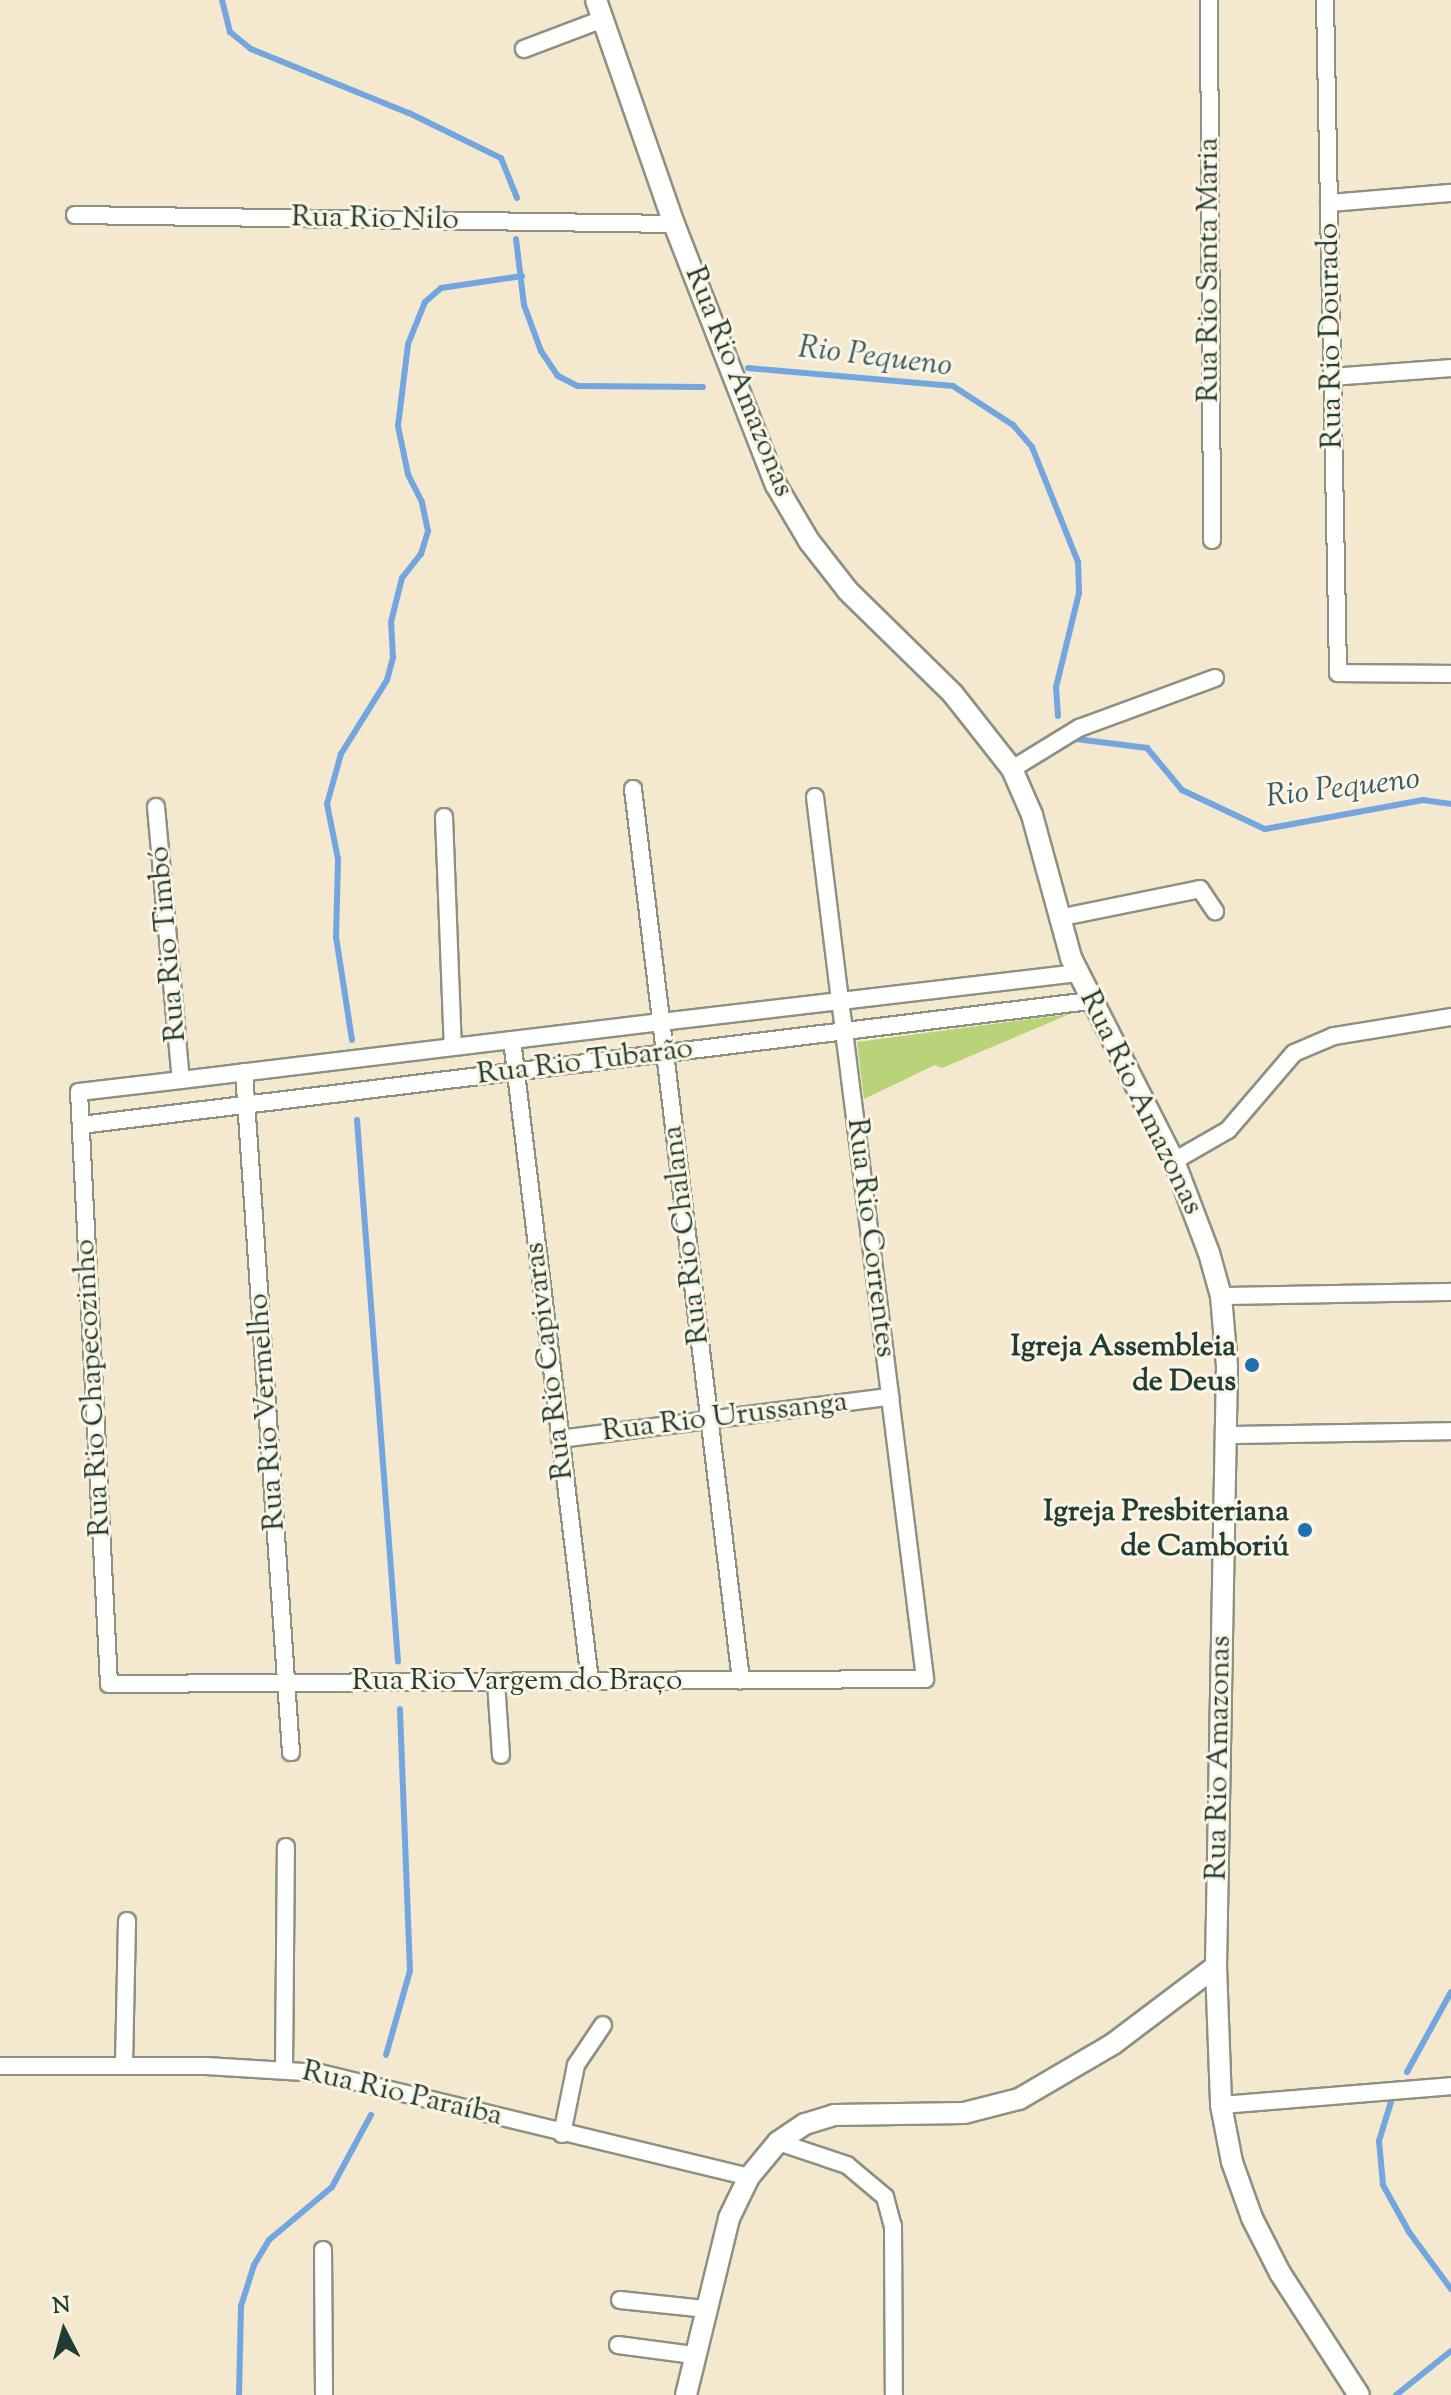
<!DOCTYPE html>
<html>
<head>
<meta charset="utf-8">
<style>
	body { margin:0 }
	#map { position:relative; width:1451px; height:2395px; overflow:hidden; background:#f4e8ce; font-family:"Sorts Mill Goudy",serif }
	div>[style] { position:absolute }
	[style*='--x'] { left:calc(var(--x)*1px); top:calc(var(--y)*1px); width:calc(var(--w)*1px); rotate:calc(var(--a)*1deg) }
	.green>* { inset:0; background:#b8d378 }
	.stream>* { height:6px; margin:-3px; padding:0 3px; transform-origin:3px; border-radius:3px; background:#73a6df }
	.roads { filter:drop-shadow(2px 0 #8a9281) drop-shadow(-2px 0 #8a9281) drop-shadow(0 2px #8a9281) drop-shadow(0 -2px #8a9281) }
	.minor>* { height:16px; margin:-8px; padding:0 8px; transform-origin:8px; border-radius:8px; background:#fff }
	.tertiary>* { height:20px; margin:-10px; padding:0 10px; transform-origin:10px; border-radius:10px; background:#fff }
	.dots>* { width:22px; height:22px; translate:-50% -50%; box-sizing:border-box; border:4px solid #fcf5e5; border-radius:50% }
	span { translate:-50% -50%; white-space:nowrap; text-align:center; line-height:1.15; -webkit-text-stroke:6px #fcf5e5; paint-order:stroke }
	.street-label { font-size:30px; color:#1f3d34 }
	.poi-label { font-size:30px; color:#1f3d34; font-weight:700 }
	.right { translate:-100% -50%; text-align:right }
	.water-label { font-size:32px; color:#385c67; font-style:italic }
	.north { position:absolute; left:24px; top:2291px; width:80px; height:80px; -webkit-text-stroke:6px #fcf5e5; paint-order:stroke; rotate:354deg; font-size:22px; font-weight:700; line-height:32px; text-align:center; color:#1f3d34 }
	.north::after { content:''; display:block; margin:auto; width:28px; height:36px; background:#1f3d34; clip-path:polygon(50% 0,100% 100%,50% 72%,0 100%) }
</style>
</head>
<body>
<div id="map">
	<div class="green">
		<div style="clip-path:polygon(1070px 1014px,942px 1068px,935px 1065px,864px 1099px,857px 1042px)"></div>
	</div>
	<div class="stream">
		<div style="--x:222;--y:0;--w:33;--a:76"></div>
		<div style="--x:230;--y:32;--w:27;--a:39"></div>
		<div style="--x:251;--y:49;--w:170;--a:22.1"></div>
		<div style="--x:409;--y:113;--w:102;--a:26.1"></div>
		<div style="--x:501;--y:158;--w:43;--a:68.2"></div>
		<div style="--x:516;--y:239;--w:66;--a:83.1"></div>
		<div style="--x:524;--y:305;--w:49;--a:69.7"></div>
		<div style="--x:541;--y:351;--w:30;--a:56"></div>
		<div style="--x:558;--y:376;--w:22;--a:27"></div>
		<div style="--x:578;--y:386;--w:125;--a:0.5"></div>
		<div style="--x:748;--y:368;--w:206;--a:5"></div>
		<div style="--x:953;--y:386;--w:72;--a:33"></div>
		<div style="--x:1013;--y:425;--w:29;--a:49"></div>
		<div style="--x:1032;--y:447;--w:124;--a:68.2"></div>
		<div style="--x:1078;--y:562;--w:31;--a:88"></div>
		<div style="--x:1079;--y:593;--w:97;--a:103.7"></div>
		<div style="--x:1056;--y:687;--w:29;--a:86"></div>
		<div style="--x:1076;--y:739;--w:72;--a:7.2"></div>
		<div style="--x:1147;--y:748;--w:55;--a:50.2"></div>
		<div style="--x:1182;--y:790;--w:92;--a:25.2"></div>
		<div style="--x:1265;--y:829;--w:161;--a:-10.4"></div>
		<div style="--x:1423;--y:800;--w:28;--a:8"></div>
		<div style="--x:352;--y:1040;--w:104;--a:-98.8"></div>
		<div style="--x:336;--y:937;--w:78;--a:-88.5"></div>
		<div style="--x:338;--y:859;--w:56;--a:-101.3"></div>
		<div style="--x:327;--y:804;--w:52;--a:-74.4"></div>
		<div style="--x:341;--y:754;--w:87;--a:-58.1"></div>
		<div style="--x:387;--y:680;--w:23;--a:-75"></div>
		<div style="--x:393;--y:658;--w:36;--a:-93"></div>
		<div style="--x:391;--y:622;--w:45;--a:-76"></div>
		<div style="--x:402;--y:578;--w:31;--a:-52"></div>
		<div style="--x:421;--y:554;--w:24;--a:-73"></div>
		<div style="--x:428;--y:531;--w:30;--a:-102"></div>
		<div style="--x:422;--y:502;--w:31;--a:-117"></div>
		<div style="--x:408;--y:474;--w:49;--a:-101.8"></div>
		<div style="--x:398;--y:426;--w:83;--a:-83"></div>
		<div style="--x:408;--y:344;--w:45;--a:-68"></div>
		<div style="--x:425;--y:302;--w:21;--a:-41"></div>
		<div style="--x:441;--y:288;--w:82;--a:-8.4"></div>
		<div style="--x:357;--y:1120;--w:543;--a:85.67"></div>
		<div style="--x:386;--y:2055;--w:87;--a:-74.1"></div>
		<div style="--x:410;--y:1971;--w:262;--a:-92.2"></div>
		<div style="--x:1407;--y:2072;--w:91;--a:-61.2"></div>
		<div style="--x:1391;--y:2102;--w:41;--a:107.1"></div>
		<div style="--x:1379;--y:2141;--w:44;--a:84.8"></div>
		<div style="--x:1383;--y:2185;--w:54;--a:61"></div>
		<div style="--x:1409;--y:2232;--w:71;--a:53.6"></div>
		<div style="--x:239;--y:2395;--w:89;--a:-88.7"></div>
		<div style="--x:241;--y:2306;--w:43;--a:-72.4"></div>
		<div style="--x:254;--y:2265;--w:29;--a:-59"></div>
		<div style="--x:269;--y:2240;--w:82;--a:-40.1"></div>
		<div style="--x:332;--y:2187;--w:82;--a:-61.6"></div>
		<div style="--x:1396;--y:2395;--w:70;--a:-38.7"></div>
	</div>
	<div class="roads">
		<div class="minor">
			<div style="--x:1209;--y:0;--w:540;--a:89.68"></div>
			<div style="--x:1325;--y:0;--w:673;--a:88.89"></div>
			<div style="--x:1338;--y:673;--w:113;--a:0.5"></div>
			<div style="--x:524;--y:49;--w:85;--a:-20.8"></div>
			<div style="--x:1329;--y:203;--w:122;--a:-4.7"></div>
			<div style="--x:75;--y:215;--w:599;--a:0.86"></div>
			<div style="--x:1332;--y:377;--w:119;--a:-4.3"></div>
			<div style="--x:1012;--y:769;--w:79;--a:-31.5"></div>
			<div style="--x:1079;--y:728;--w:145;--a:-20.2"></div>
			<div style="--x:633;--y:789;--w:898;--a:83.09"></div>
			<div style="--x:815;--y:797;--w:206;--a:83"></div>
			<div style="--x:840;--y:1001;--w:30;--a:82"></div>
			<div style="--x:844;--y:1031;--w:369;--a:82.8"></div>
			<div style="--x:890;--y:1397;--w:284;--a:82.9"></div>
			<div style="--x:925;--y:1679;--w:816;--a:179.65"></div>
			<div style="--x:109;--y:1684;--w:593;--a:-92.9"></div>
			<div style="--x:79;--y:1092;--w:103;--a:-6.7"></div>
			<div style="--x:181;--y:1080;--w:333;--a:-6.9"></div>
			<div style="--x:512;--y:1040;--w:150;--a:-6.9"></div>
			<div style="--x:661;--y:1022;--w:180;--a:-6.7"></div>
			<div style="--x:840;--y:1001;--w:240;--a:-6.7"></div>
			<div style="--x:156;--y:807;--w:274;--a:84.8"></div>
			<div style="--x:444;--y:817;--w:230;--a:87.8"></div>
			<div style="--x:1058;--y:918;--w:145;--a:-11.5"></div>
			<div style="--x:1200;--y:889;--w:27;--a:56"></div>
			<div style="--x:512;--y:1040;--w:646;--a:83.06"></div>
			<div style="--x:244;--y:1072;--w:682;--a:86.05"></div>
			<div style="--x:81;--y:1125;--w:1017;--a:-7.01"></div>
			<div style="--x:1174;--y:1161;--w:62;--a:-29.9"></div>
			<div style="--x:1228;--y:1130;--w:101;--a:-49.4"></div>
			<div style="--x:1294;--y:1053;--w:43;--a:-23"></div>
			<div style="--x:1334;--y:1036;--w:119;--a:-9.2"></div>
			<div style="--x:1221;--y:1296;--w:230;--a:-1"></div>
			<div style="--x:1228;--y:1435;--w:223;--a:-1"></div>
			<div style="--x:560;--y:1439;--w:333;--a:-7.3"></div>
			<div style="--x:496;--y:1682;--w:73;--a:86.1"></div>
			<div style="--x:124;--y:2065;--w:144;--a:-88.8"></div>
			<div style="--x:0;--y:2066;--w:206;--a:0"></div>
			<div style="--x:206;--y:2066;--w:114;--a:3.5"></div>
			<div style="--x:320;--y:2073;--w:441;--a:13.6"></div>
			<div style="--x:284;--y:2069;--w:222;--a:-89.5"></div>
			<div style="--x:1221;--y:2105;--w:231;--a:-4.7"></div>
			<div style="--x:562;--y:2134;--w:70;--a:-78.5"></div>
			<div style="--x:576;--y:2065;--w:48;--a:-56"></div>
			<div style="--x:778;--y:2142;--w:73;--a:18.4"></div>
			<div style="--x:847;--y:2165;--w:50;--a:40.1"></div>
			<div style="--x:885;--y:2197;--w:30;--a:75"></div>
			<div style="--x:893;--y:2226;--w:169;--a:89.7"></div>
			<div style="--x:323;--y:2250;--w:145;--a:89.6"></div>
			<div style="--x:620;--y:2300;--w:85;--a:6"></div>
			<div style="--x:618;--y:2345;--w:76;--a:7.6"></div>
		</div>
		<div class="tertiary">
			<div style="--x:596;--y:0;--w:237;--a:70.8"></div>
			<div style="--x:674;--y:224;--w:280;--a:68.7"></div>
			<div style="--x:776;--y:485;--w:65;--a:59.5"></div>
			<div style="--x:809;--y:541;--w:63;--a:52"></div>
			<div style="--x:848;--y:591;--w:147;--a:44.4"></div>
			<div style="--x:953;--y:694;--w:95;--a:51.8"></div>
			<div style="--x:1012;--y:769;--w:50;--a:66.5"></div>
			<div style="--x:1032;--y:815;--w:148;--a:74.7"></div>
			<div style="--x:1071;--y:958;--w:228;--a:63.1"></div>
			<div style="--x:1174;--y:1161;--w:98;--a:69.2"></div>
			<div style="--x:1209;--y:1253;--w:45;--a:74.4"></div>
			<div style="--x:1221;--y:1296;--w:70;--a:85.1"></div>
			<div style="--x:1227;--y:1366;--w:600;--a:91.05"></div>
			<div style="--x:1216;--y:1966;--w:139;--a:87.9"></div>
			<div style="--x:1221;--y:2105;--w:58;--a:79.1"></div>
			<div style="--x:1232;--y:2162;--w:59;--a:70.3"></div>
			<div style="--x:1252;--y:2218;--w:62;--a:63"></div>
			<div style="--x:1280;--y:2273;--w:145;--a:57.1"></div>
			<div style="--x:686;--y:2395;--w:182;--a:-76.3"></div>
			<div style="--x:729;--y:2218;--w:46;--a:-64"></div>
			<div style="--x:749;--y:2177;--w:45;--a:-50.4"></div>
			<div style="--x:778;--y:2142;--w:32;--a:-34"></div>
			<div style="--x:805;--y:2124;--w:30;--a:-17"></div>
			<div style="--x:834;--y:2115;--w:130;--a:-0.9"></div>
			<div style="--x:964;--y:2113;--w:57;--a:-14.3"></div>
			<div style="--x:1019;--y:2099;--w:109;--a:-30.3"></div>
			<div style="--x:1113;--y:2044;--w:129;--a:-37.1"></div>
		</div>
	</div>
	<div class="dots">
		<div style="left:1252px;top:1365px;background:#1f6fb2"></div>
		<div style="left:1305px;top:1530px;background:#1f6fb2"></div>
	</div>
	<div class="street-label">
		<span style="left:375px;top:220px;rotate:1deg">Rua Rio Nilo</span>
		<span style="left:1210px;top:270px;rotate:-90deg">Rua Rio Santa Maria</span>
		<span style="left:1332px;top:336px;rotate:-91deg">Rua Rio Dourado</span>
		<span style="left:738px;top:382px;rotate:68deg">Rua Rio Amazonas</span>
		<span style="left:169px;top:944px;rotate:-95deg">Rua Rio Timbó</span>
		<span style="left:585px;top:1063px;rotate:-7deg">Rua Rio Tubarão</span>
		<span style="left:1140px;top:1103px;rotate:64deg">Rua Rio Amazonas</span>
		<span style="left:687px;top:1235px;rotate:-97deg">Rua Rio Chalana</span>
		<span style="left:870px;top:1238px;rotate:83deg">Rua Rio Correntes</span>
		<span style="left:550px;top:1361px;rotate:-97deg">Rua Rio Capivaras</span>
		<span style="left:94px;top:1388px;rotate:-93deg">Rua Rio Chapecozinho</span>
		<span style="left:268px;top:1412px;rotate:-94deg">Rua Rio Vermelho</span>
		<span style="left:725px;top:1418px;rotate:-7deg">Rua Rio Urussanga</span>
		<span style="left:517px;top:1682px">Rua Rio Vargem do Braço</span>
		<span style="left:1220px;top:1758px;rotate:-89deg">Rua Rio Amazonas</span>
		<span style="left:402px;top:2095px;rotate:13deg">Rua Rio Paraíba</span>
	</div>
	<div class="poi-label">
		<span class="right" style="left:1236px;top:1365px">Igreja Assembleia<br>de Deus</span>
		<span class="right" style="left:1289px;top:1530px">Igreja Presbiteriana<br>de Camboriú</span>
	</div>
	<div class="water-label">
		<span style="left:875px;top:358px;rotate:7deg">Rio Pequeno</span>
		<span style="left:1343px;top:789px;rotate:-7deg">Rio Pequeno</span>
	</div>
	<div class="north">N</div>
</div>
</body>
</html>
